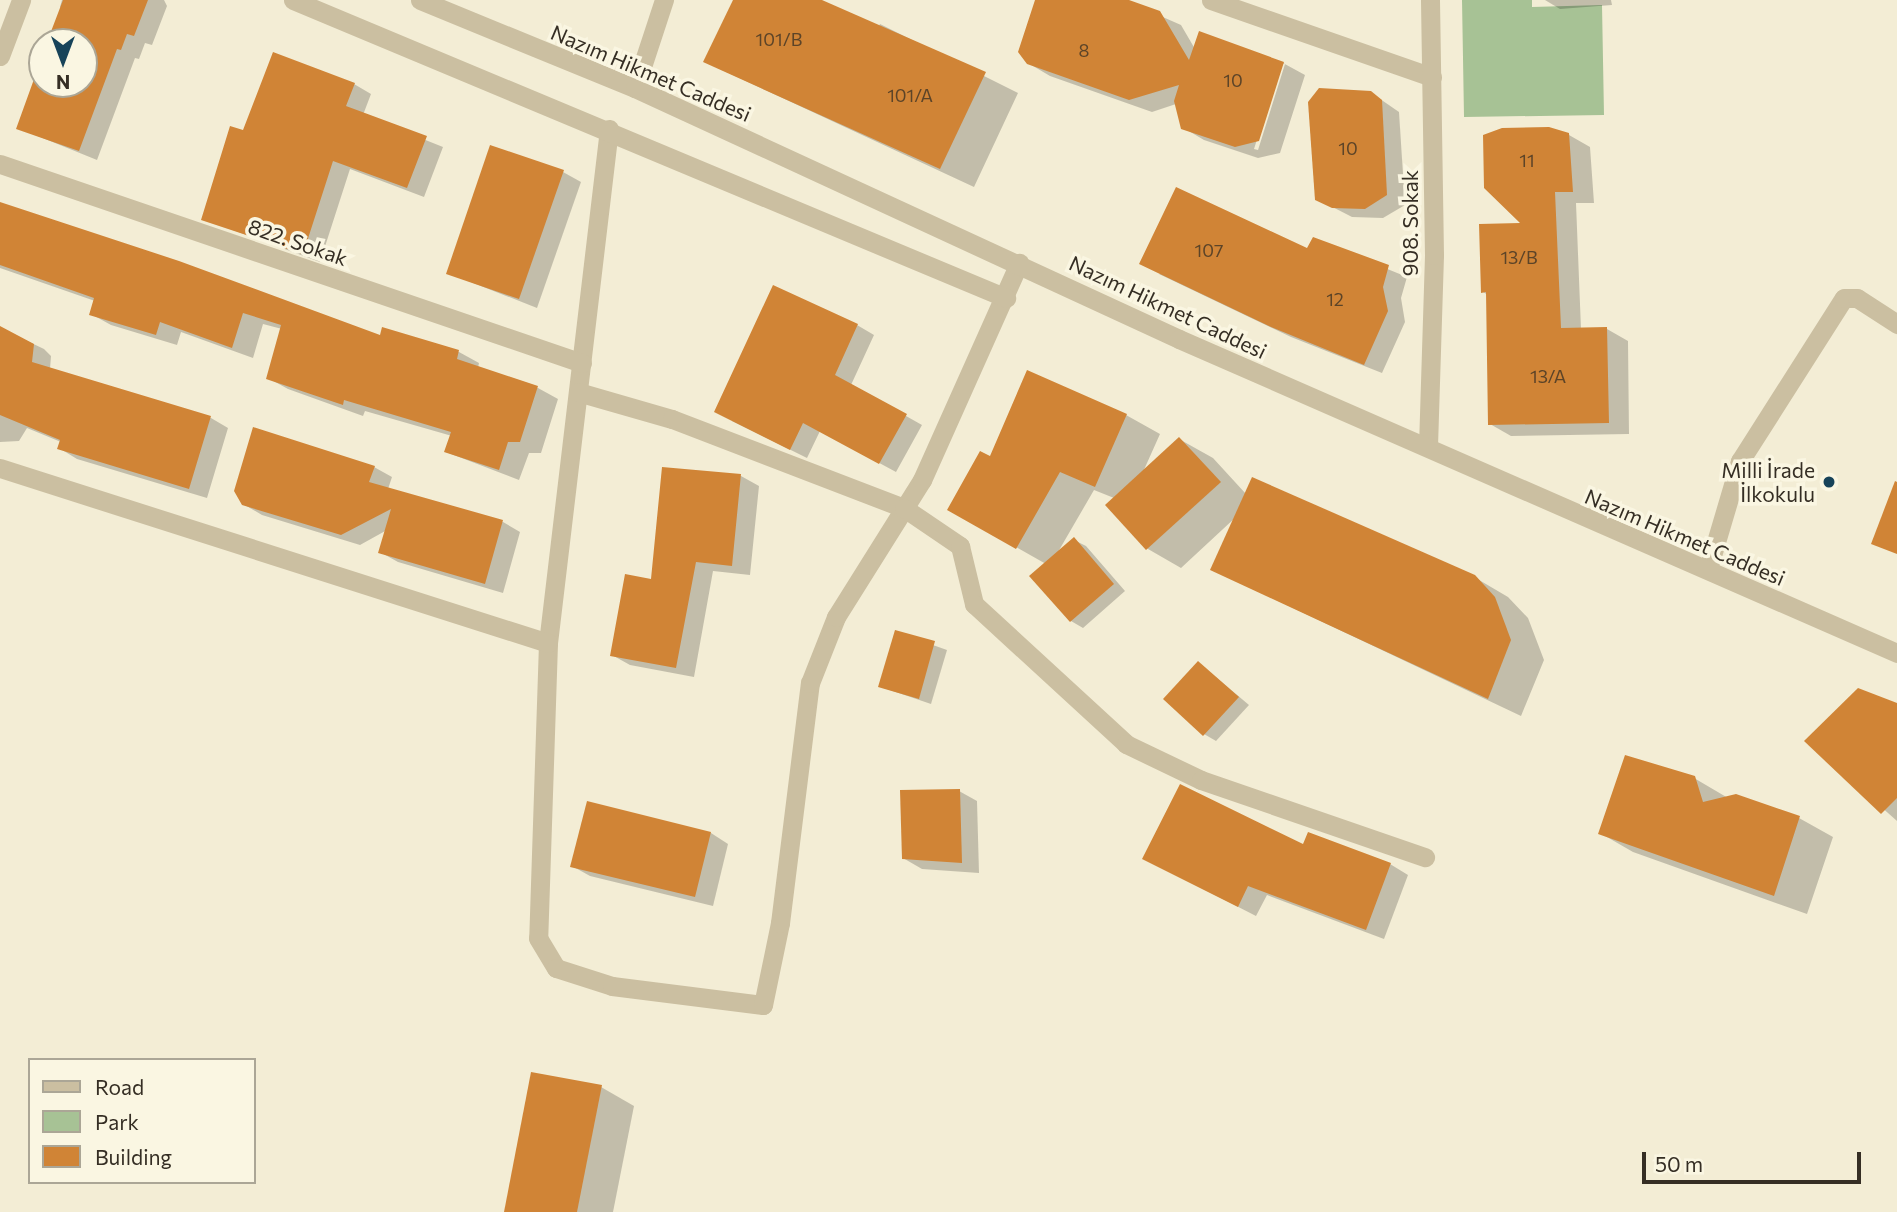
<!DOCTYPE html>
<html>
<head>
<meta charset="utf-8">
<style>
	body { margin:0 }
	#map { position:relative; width:1897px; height:1212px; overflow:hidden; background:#f3edd5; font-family:Commissioner,sans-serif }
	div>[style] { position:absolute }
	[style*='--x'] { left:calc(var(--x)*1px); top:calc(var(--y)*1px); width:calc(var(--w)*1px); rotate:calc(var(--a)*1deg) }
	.green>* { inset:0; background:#a7c295 }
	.shadow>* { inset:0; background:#0003 }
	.building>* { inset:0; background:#d08436 }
	.minor>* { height:19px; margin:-9.5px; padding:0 9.5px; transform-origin:9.5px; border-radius:9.5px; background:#cbbfa1 }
	.tertiary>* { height:19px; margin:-9.5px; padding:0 9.5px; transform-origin:9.5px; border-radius:9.5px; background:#cbbfa1 }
	.dots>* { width:19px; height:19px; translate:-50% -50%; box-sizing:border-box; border:4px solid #faf6e2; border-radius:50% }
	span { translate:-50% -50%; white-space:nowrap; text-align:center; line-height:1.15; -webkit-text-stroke:7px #faf6e2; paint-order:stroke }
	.number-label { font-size:18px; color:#5c4428 }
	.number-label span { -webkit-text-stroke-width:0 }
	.street-label { font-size:21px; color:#352e24 }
	.poi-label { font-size:21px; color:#352e24 }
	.right { translate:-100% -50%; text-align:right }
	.legend { position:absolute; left:28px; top:1058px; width:228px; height:126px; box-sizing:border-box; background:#faf6e2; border:2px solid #aba696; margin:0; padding:9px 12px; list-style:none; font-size:21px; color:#352e24 }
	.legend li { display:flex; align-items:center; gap:14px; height:35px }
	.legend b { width:35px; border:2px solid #aba696 }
	.north { position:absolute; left:28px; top:28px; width:70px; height:70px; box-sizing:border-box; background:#faf6e2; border:2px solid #aba696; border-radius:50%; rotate:180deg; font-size:19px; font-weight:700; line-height:28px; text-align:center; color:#352e24 }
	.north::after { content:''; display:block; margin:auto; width:24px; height:32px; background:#174359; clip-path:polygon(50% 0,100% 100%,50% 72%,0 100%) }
	.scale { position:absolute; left:1642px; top:1152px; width:219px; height:32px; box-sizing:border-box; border:4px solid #352e24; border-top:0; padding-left:9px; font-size:21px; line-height:24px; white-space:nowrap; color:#352e24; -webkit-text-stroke:5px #faf6e2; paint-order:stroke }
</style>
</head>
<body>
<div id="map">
	<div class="green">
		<div style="clip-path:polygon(1462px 0,1532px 0,1532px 7px,1602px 5px,1604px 115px,1464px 117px)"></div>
	</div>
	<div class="shadow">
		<div style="clip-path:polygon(62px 0,164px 0,167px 6px,152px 45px,145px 43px,139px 59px,135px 58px,97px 160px,18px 128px,42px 67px,42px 84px,84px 84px,84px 42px,52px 42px,65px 10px,60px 7px)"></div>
		<div style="clip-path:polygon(735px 0,818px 0,878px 28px,880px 24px,1018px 93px,974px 187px,705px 62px)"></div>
		<div style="clip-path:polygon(evenodd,1038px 0,1124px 0,1181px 25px,1195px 49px,1283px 63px,1305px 75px,1280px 153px,1258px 158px,1204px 140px,1182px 127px,1176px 104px,1152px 112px,1050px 76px,1028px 63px,1038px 0,1281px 64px,1285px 64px,1258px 150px,1254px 149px,1281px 64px)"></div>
		<div style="clip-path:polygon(1545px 0,1611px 0,1612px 5px,1560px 9px)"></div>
		<div style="clip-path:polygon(354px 84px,371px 94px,363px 115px,443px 147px,424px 197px,350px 169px,320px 262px,203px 219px,245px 132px)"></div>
		<div style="clip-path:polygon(1370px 92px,1399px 112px,1405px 205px,1383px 218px,1352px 217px,1317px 199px)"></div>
		<div style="clip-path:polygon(1569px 135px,1590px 147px,1594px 203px,1576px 203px,1581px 329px,1607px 329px,1628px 341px,1629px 434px,1511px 436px,1490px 424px,1488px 295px,1483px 292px)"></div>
		<div style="clip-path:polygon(563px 172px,581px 182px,537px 308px,448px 273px)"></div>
		<div style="clip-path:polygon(0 204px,381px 337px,384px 329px,459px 352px,479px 363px,478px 368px,538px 388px,558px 399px,541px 453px,529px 453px,519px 480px,446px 452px,452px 436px,365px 411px,363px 416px,288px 389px,268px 378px,282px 329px,263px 324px,253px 358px,181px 332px,177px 345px,111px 325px,91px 314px,95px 301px,0 268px)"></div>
		<div style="clip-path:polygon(1314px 239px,1407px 277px,1401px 298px,1405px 322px,1382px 373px,1291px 337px,1159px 274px,1308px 251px)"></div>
		<div style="clip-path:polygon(857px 325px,874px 335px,851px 385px,922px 425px,896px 472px,820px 431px,807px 458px,732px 421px)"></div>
		<div style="clip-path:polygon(0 328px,44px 349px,51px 356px,50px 369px,211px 418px,228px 428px,207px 498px,77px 459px,59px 448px,61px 442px,27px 428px,19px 441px,0 442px)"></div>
		<div style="clip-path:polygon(1126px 415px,1160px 434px,1143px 472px,1179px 439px,1213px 458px,1246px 494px,1474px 577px,1508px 597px,1528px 618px,1544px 660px,1521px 716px,1213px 570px,1236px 517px,1181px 568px,1148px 549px,1107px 505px,1114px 498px,1094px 490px,1058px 552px,1074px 540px,1086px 546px,1125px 591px,1083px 628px,1071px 621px,1046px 564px,949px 509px,991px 458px)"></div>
		<div style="clip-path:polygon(374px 467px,392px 477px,388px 489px,503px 522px,520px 532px,503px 593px,398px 562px,380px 552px,387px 530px,360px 545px,262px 515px,243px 504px)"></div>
		<div style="clip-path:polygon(663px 468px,741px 476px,759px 486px,750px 575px,713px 571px,694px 677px,630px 665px,612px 655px,652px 581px)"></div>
		<div style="clip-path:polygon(896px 632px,947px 650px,931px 704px,881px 687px)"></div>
		<div style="clip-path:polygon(1199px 663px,1249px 705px,1216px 741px,1204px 734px)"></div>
		<div style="clip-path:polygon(1897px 707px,1897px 821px,1807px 741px)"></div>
		<div style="clip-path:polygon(1694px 778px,1728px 798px,1736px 796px,1799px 818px,1833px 837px,1807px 914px,1633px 852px,1600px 833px)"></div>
		<div style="clip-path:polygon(959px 791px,977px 801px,979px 873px,922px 869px,903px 858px)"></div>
		<div style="clip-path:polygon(711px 833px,728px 844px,713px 906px,590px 876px,572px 866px)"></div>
		<div style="clip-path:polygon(1304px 846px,1390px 864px,1408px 875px,1384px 939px,1267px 895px,1256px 916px,1162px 868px)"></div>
		<div style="clip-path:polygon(601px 1087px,634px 1106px,613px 1212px,509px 1212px)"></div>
	</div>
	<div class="building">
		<div style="clip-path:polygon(63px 0,148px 0,134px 36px,127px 34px,121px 50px,117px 49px,79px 151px,16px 129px,42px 57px,42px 84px,84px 84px,84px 42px,47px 42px)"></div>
		<div style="clip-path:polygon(733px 0,822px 0,986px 72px,940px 169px,703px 62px)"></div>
		<div style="clip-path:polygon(1035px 0,1129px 0,1160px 11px,1189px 60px,1199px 31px,1284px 62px,1259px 141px,1235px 147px,1181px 129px,1174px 101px,1179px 85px,1129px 100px,1027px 64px,1018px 52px)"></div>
		<div style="clip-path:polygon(273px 52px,355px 83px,346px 106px,427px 136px,407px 188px,333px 161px,303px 254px,201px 220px,230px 126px,243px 130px)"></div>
		<div style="clip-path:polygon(1319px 88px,1371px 91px,1382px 100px,1387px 195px,1365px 209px,1332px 208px,1315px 200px,1308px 102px)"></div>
		<div style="clip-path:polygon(1549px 127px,1569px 133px,1573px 192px,1555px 192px,1561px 328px,1607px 327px,1609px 423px,1488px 425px,1486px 292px,1481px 293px,1479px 224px,1520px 223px,1484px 188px,1483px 135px,1502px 128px)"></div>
		<div style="clip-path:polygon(490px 145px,564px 170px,519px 299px,446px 274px)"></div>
		<div style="clip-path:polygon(1176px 187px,1307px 248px,1313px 237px,1389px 265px,1383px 287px,1388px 311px,1364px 365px,1271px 327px,1139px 264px)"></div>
		<div style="clip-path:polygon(0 202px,179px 261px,380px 335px,382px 327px,459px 350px,457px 359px,538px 386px,520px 442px,508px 442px,499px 470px,444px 452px,451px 432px,344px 400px,343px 405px,266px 379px,281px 325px,243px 313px,232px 348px,160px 322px,156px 335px,89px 315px,94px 298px,0 265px)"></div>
		<div style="clip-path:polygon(773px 285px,858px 324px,835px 375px,907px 414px,879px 464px,803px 423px,790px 450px,714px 412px)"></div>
		<div style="clip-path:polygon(0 326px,34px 344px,32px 362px,211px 416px,189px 489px,57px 449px,60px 440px,0 415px)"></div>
		<div style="clip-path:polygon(1027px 370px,1127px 414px,1095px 487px,1060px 472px,1016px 549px,947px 510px,980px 451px,990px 456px)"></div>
		<div style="clip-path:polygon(253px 427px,375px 466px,369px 482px,503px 520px,485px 584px,378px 553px,391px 509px,341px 535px,242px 505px,234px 491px)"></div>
		<div style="clip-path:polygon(1179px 437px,1221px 482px,1146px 550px,1105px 505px)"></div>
		<div style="clip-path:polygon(662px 467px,741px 474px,732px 566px,696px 562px,676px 668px,610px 656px,625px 574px,651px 579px)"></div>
		<div style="clip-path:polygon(1252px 477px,1475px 575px,1495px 597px,1511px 640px,1488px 699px,1210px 570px)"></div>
		<div style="clip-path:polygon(1895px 481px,1897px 482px,1897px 554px,1871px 544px)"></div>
		<div style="clip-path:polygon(1074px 537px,1114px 584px,1070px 622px,1029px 576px)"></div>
		<div style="clip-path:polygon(895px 630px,935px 641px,919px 699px,878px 687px)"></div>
		<div style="clip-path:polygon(1198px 661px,1239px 697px,1203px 736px,1163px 699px)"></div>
		<div style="clip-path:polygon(1858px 688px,1897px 703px,1897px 798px,1881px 814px,1804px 741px)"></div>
		<div style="clip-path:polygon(1625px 755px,1695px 776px,1703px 802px,1736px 794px,1800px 816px,1774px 896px,1598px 834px)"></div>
		<div style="clip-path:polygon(1180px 784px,1303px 844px,1308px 832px,1391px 863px,1366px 930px,1248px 886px,1238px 907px,1142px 859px)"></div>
		<div style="clip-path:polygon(960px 789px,962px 863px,902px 859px,900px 790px)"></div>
		<div style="clip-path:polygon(587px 801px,711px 832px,695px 897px,570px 867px)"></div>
		<div style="clip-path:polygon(531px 1072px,602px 1085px,577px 1212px,504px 1212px)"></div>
	</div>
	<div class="minor">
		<div style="--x:1211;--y:0;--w:234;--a:19.2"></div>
		<div style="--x:0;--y:56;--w:60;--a:-69.4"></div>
		<div style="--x:635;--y:88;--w:93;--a:-71.8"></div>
		<div style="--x:609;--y:129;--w:518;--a:96.77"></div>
		<div style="--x:548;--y:643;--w:295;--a:91.9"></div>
		<div style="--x:538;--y:938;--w:35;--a:59"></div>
		<div style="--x:556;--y:968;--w:59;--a:17.8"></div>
		<div style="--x:612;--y:986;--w:152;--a:7.2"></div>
		<div style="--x:763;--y:1005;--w:84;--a:-78.3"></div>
		<div style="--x:780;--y:923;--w:242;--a:-82.9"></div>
		<div style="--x:810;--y:683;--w:71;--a:-68.5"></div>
		<div style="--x:836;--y:617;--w:162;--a:-57.9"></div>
		<div style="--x:922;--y:480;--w:238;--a:-65.9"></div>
		<div style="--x:0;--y:164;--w:615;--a:18.88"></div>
		<div style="--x:578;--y:392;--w:98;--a:16"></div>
		<div style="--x:672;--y:419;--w:248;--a:21"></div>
		<div style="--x:904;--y:508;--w:68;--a:34.2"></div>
		<div style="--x:960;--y:546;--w:60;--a:76.4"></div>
		<div style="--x:974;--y:604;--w:207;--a:42.6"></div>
		<div style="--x:1126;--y:744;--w:83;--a:25.6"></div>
		<div style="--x:1201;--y:780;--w:237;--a:19"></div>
		<div style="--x:1428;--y:446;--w:191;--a:-88.2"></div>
		<div style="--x:1434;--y:255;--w:255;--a:-90.9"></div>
		<div style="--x:0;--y:468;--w:575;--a:17.71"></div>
		<div style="--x:1708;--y:569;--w:113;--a:-73.5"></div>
		<div style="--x:1740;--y:461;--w:193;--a:-57.5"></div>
		<div style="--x:1844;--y:298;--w:13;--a:0"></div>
		<div style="--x:1857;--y:298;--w:48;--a:33"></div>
	</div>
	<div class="tertiary">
		<div style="--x:293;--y:0;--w:773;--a:22.68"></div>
		<div style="--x:420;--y:0;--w:232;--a:22.3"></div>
		<div style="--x:635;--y:88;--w:599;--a:24.77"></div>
		<div style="--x:1179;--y:339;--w:784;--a:23.62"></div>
	</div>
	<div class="dots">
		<div style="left:1829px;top:482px;background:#174359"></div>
	</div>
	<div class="number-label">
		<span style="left:779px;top:39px">101/B</span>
		<span style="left:1084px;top:50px">8</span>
		<span style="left:1233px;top:80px">10</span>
		<span style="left:910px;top:95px">101/A</span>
		<span style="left:1348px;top:148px">10</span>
		<span style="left:1527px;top:160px">11</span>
		<span style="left:1209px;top:250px">107</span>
		<span style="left:1519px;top:257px">13/B</span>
		<span style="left:1335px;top:299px">12</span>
		<span style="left:1548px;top:376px">13/A</span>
	</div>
	<div class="street-label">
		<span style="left:651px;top:73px;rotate:23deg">Nazım Hikmet Caddesi</span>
		<span style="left:1410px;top:223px;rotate:-90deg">908. Sokak</span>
		<span style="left:298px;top:242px;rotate:19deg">822. Sokak</span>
		<span style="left:1168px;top:307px;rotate:25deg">Nazım Hikmet Caddesi</span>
		<span style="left:1685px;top:537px;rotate:23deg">Nazım Hikmet Caddesi</span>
	</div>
	<div class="poi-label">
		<span class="right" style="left:1815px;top:482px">Milli İrade<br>İlkokulu</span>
	</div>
	<ul class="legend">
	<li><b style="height:9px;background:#cbbfa1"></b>Road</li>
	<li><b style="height:19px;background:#a7c295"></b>Park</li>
	<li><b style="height:19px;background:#d08436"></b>Building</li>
	</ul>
	<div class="north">N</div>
	<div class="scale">50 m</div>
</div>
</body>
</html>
